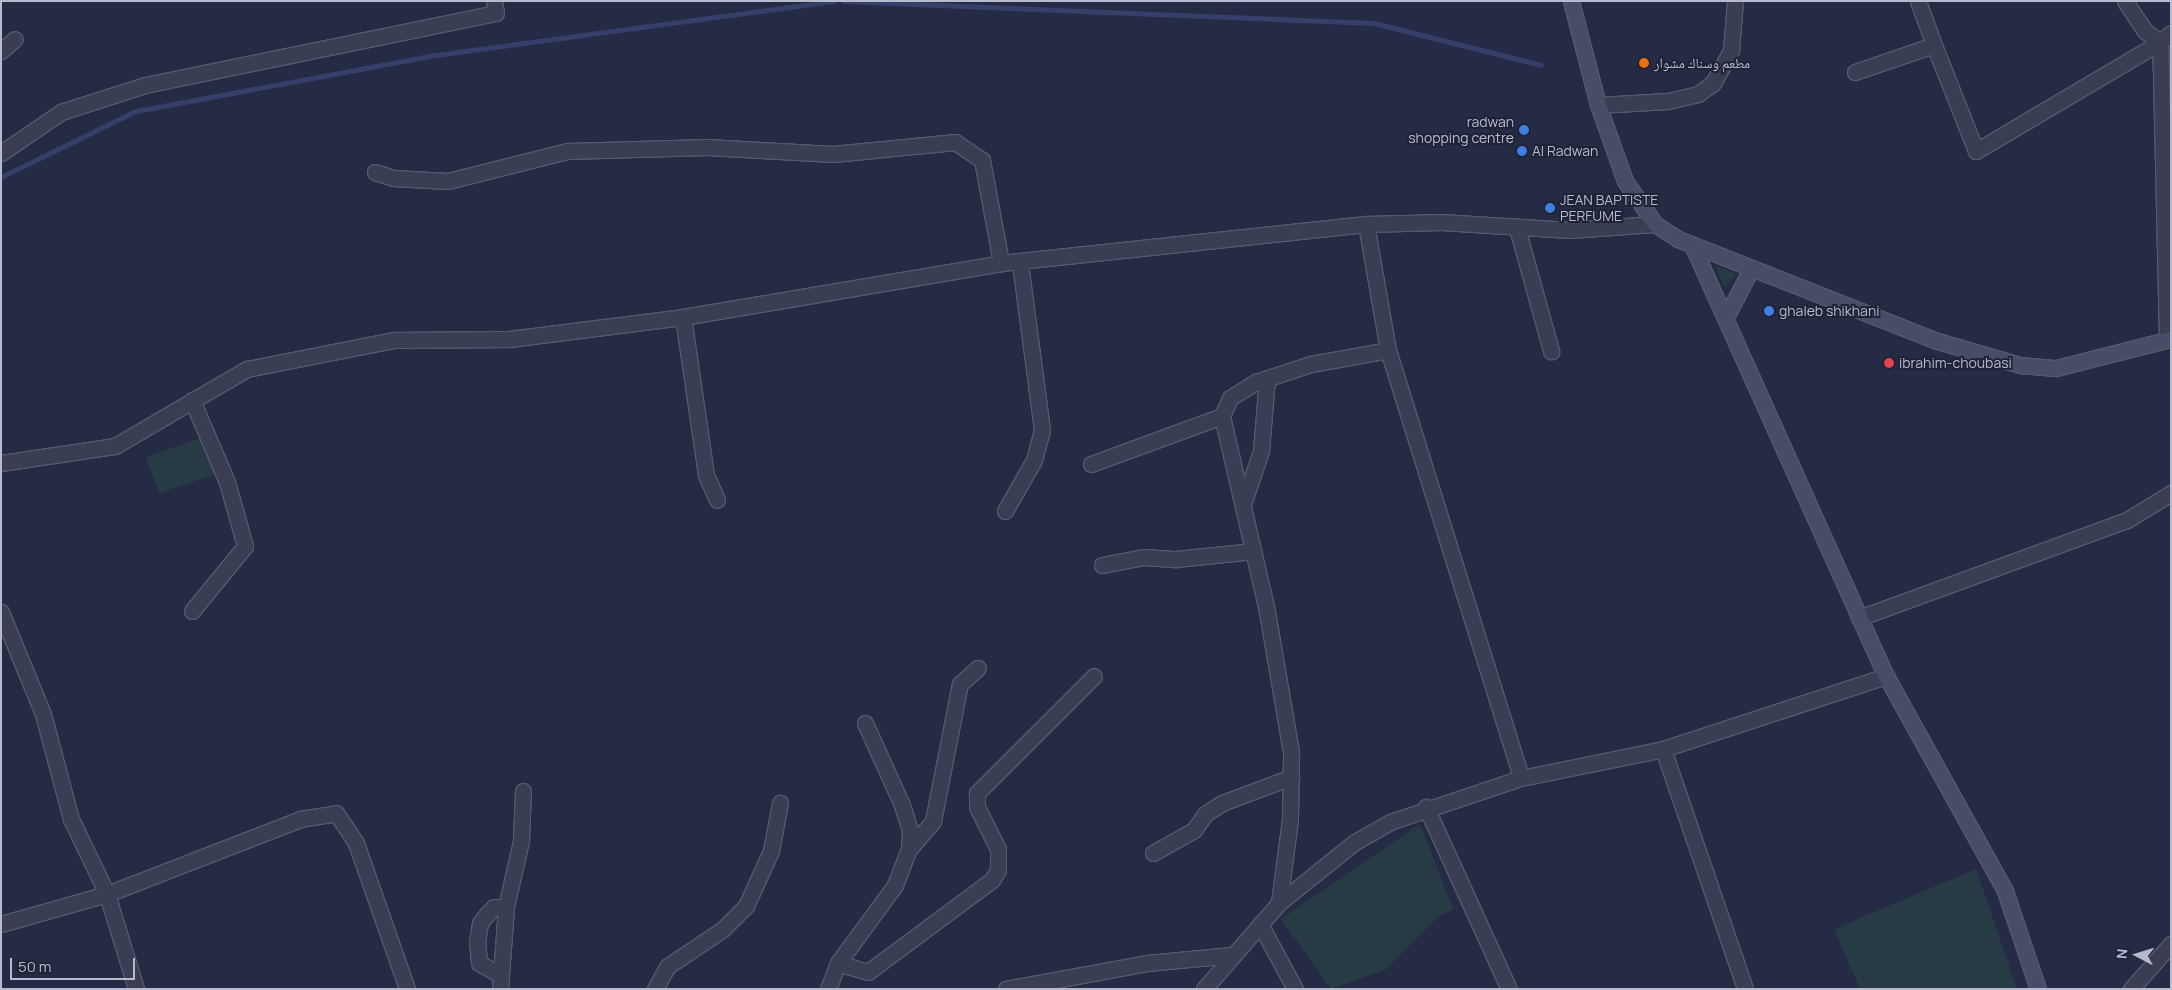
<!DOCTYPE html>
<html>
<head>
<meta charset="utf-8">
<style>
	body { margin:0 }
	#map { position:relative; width:2172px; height:990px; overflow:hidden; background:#252b44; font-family:Manrope,"Noto Naskh Arabic",sans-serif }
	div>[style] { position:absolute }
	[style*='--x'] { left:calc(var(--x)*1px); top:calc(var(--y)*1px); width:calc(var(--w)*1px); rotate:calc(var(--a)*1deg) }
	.green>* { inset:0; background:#273b45 }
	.stream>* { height:5px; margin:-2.5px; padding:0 2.5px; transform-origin:2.5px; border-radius:2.5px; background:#353f6a }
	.roads { filter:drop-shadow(1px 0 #55596e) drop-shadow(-1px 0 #55596e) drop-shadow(0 1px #55596e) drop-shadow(0 -1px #55596e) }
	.street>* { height:15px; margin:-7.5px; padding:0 7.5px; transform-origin:7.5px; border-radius:7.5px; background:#393e54 }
	.secondary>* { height:15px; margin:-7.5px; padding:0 7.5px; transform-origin:7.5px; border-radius:7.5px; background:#474c67 }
	.dots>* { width:14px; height:14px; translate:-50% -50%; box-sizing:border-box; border:2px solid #1e2339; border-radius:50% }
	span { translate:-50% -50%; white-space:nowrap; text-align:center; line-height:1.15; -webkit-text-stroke:4px #1e2339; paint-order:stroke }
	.poi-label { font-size:14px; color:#b7bacd }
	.left { translate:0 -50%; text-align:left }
	.right { translate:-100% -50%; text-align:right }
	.frame { position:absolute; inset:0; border:2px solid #b7bacd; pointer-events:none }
	.north { position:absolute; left:2112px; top:930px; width:50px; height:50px; -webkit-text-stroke:4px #1e2339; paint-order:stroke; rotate:275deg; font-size:14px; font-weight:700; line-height:20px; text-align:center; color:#b7bacd }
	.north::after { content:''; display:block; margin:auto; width:18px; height:22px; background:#b7bacd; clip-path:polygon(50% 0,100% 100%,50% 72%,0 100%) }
	.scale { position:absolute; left:10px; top:958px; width:125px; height:22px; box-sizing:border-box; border:2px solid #b7bacd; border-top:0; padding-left:6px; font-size:15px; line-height:18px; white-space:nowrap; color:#b7bacd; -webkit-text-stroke:4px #1e2339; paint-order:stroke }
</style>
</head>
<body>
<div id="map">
	<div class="green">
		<div style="clip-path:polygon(1715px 266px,1737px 274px,1725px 287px)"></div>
		<div style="clip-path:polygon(203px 437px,216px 474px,159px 493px,146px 457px)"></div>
		<div style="clip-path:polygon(1420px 824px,1453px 909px,1439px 916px,1385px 970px,1331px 989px,1281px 919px)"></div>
		<div style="clip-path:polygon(1976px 869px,2017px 989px,1860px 989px,1834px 929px)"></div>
	</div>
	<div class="stream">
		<div style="--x:843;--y:1;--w:531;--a:2.37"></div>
		<div style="--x:1374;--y:23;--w:172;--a:14.1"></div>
		<div style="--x:1;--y:177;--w:150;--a:-26.1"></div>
		<div style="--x:136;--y:111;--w:304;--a:-10.6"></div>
		<div style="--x:435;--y:55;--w:402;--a:-7.7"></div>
	</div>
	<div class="roads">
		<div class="street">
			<div style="--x:1934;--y:45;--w:114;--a:68.4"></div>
			<div style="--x:1976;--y:151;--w:214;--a:-30.6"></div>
			<div style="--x:2160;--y:42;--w:19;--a:-144"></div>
			<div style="--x:2145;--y:31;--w:36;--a:-124"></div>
			<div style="--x:1;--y:51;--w:18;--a:-41"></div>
			<div style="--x:1855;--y:72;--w:83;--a:-18.9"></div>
			<div style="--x:1934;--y:45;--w:47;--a:-110"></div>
			<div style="--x:1598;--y:105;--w:70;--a:-3.3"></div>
			<div style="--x:1668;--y:101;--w:31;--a:-13"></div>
			<div style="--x:1698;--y:94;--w:19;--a:-36"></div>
			<div style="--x:1713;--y:83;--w:38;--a:-61"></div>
			<div style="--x:1731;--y:50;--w:49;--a:-85.3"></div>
			<div style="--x:1;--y:153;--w:73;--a:-34.3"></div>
			<div style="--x:61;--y:112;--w:88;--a:-17.8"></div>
			<div style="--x:145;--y:85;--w:358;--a:-11.6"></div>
			<div style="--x:496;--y:13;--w:12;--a:-99"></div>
			<div style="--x:375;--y:172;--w:19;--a:18"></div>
			<div style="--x:393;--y:178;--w:55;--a:3.1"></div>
			<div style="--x:448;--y:181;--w:123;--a:-14.1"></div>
			<div style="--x:567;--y:151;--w:140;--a:-1.6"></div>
			<div style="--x:707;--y:147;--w:126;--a:3.2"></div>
			<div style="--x:833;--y:154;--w:123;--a:-5.6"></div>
			<div style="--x:955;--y:142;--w:32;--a:34"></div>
			<div style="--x:982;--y:160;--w:105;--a:79.5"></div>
			<div style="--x:1366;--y:224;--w:128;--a:80.1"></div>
			<div style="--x:1388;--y:350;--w:448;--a:72.7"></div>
			<div style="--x:1517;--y:228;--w:128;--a:74.5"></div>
			<div style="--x:683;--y:317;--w:160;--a:81.7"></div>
			<div style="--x:706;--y:475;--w:27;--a:66"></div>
			<div style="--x:2167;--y:340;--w:298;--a:-91.3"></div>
			<div style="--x:2160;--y:42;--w:14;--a:-39"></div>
			<div style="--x:1;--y:463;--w:115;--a:-8.5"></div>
			<div style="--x:115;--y:446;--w:153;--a:-30.3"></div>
			<div style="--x:247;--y:369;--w:150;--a:-11.2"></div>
			<div style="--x:394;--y:340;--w:115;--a:-0.5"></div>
			<div style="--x:509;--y:339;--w:175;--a:-7.2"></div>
			<div style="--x:683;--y:317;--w:323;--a:-9.6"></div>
			<div style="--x:1001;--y:263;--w:367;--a:-6.1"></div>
			<div style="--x:1366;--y:224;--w:76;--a:-1.5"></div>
			<div style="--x:1442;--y:222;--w:128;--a:3.6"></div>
			<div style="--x:1570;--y:230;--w:85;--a:-4"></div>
			<div style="--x:1091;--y:464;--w:140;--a:-20.1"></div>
			<div style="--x:1243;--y:504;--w:56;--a:-71.2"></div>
			<div style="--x:1261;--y:451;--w:73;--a:-85.3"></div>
			<div style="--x:1005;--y:511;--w:59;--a:-60.4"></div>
			<div style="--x:1034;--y:460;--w:31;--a:-75"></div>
			<div style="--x:1042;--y:430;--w:169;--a:-97.5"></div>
			<div style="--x:1102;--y:565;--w:43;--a:-10.8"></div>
			<div style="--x:1144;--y:557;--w:32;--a:4"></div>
			<div style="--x:1176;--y:559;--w:78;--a:-5.9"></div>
			<div style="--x:192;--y:611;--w:84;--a:-50.8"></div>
			<div style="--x:245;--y:546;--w:66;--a:-105.7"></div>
			<div style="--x:227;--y:482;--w:89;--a:-113.1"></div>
			<div style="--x:1;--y:612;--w:110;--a:67.6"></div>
			<div style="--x:43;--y:714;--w:109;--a:75.1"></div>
			<div style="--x:71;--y:819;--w:83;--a:64.4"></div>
			<div style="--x:107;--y:894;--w:207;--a:-21.2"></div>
			<div style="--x:300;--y:819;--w:36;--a:-9"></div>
			<div style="--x:336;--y:813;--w:36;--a:56"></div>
			<div style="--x:356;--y:843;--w:155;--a:70.7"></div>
			<div style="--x:1859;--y:618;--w:285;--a:-20.1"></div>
			<div style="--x:2127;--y:520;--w:52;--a:-31.5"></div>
			<div style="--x:1663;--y:749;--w:250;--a:71.1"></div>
			<div style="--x:1426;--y:807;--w:200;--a:65.5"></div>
			<div style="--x:909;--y:849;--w:37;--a:-49"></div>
			<div style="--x:933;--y:821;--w:140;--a:-78.9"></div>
			<div style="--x:960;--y:684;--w:24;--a:-42"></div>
			<div style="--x:1153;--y:853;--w:47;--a:-29.3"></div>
			<div style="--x:1194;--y:830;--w:19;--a:-55"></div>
			<div style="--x:1205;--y:814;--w:20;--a:-33"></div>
			<div style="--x:1222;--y:803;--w:74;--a:-20.6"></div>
			<div style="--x:1279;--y:903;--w:85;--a:-82.5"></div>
			<div style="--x:1290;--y:819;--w:67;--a:-89.1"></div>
			<div style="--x:1291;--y:752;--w:143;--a:-99.7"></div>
			<div style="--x:1267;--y:611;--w:200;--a:-103"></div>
			<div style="--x:1222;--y:416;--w:20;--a:-66"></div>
			<div style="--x:1230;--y:398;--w:31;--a:-32"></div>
			<div style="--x:1256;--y:382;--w:58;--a:-18.1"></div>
			<div style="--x:1311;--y:364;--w:78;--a:-10.3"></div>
			<div style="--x:1;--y:924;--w:110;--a:-15.8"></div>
			<div style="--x:107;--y:894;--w:99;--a:73"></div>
			<div style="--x:1260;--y:924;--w:74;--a:61.7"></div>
			<div style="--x:838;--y:963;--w:31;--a:17"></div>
			<div style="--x:868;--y:972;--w:154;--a:-36.6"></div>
			<div style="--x:992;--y:880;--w:12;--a:-59"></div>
			<div style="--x:998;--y:870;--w:21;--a:-90"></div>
			<div style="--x:998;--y:849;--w:47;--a:-116.6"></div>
			<div style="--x:977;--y:807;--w:14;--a:-90"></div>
			<div style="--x:977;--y:793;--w:165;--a:-45"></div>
			<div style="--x:500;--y:975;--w:24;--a:-150"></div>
			<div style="--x:479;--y:963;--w:21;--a:-95"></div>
			<div style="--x:477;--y:942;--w:19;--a:-81"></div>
			<div style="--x:480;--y:923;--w:11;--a:-52"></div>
			<div style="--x:487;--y:914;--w:10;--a:-45"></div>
			<div style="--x:494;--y:907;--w:12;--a:0"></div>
			<div style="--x:500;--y:989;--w:82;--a:-85.8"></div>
			<div style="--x:506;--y:907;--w:68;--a:-77.2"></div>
			<div style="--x:521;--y:841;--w:50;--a:-87.7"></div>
			<div style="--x:655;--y:989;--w:26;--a:-61"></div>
			<div style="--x:668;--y:966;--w:66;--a:-33.9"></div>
			<div style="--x:723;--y:929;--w:33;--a:-45"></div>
			<div style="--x:746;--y:906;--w:60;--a:-65.6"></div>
			<div style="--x:771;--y:851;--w:49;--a:-79.4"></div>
			<div style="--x:828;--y:989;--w:28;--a:-69"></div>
			<div style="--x:838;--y:963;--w:97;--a:-53.8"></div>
			<div style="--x:895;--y:885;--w:39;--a:-69"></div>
			<div style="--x:909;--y:849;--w:19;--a:-87"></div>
			<div style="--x:910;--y:830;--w:26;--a:-108"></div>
			<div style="--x:902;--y:805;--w:90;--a:-114.3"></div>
			<div style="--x:1006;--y:989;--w:143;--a:-10.4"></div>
			<div style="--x:1147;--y:963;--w:85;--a:-5.4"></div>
			<div style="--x:1204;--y:989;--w:114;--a:-48.9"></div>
			<div style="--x:1279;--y:903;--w:97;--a:-38.8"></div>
			<div style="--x:1355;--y:842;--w:40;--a:-29.7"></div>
			<div style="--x:1390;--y:822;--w:138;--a:-18.6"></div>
			<div style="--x:1521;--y:778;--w:145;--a:-11.5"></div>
			<div style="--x:1663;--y:749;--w:235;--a:-18.1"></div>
			<div style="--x:2131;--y:989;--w:60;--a:-48.4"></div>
		</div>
		<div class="secondary">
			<div style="--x:1571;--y:1;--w:107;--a:75.4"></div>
			<div style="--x:1598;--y:105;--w:81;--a:70.4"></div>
			<div style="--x:1625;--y:181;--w:52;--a:55.1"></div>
			<div style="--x:1655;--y:224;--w:27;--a:33"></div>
			<div style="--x:1678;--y:239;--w:275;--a:21.5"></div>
			<div style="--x:1934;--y:340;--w:90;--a:16.2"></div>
			<div style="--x:2020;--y:365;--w:36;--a:5"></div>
			<div style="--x:2056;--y:368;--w:119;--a:-14.2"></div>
			<div style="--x:1693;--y:247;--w:470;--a:65.8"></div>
			<div style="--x:1886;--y:676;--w:246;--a:61"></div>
			<div style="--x:2005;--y:891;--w:103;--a:71.4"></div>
			<div style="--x:1726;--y:317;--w:54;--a:-62.5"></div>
		</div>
	</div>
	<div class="dots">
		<div style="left:1644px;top:63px;background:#e8710a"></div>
		<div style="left:1524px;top:130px;background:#3f7fe0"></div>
		<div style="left:1522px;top:151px;background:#3f7fe0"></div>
		<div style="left:1550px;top:208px;background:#3f7fe0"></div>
		<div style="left:1769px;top:311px;background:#3f7fe0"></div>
		<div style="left:1889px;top:363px;background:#e0444e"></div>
	</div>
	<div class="poi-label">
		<span class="left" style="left:1654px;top:63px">مطعم وسناك مشوار</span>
		<span class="right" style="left:1514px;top:130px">radwan<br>shopping centre</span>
		<span class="left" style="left:1532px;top:151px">Al Radwan</span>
		<span class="left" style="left:1560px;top:208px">JEAN BAPTISTE<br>PERFUME</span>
		<span class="left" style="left:1779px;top:311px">ghaleb shikhani</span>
		<span class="left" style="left:1899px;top:363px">ibrahim-choubasi</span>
	</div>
	<div class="frame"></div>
	<div class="north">N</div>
	<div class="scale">50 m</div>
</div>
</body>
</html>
